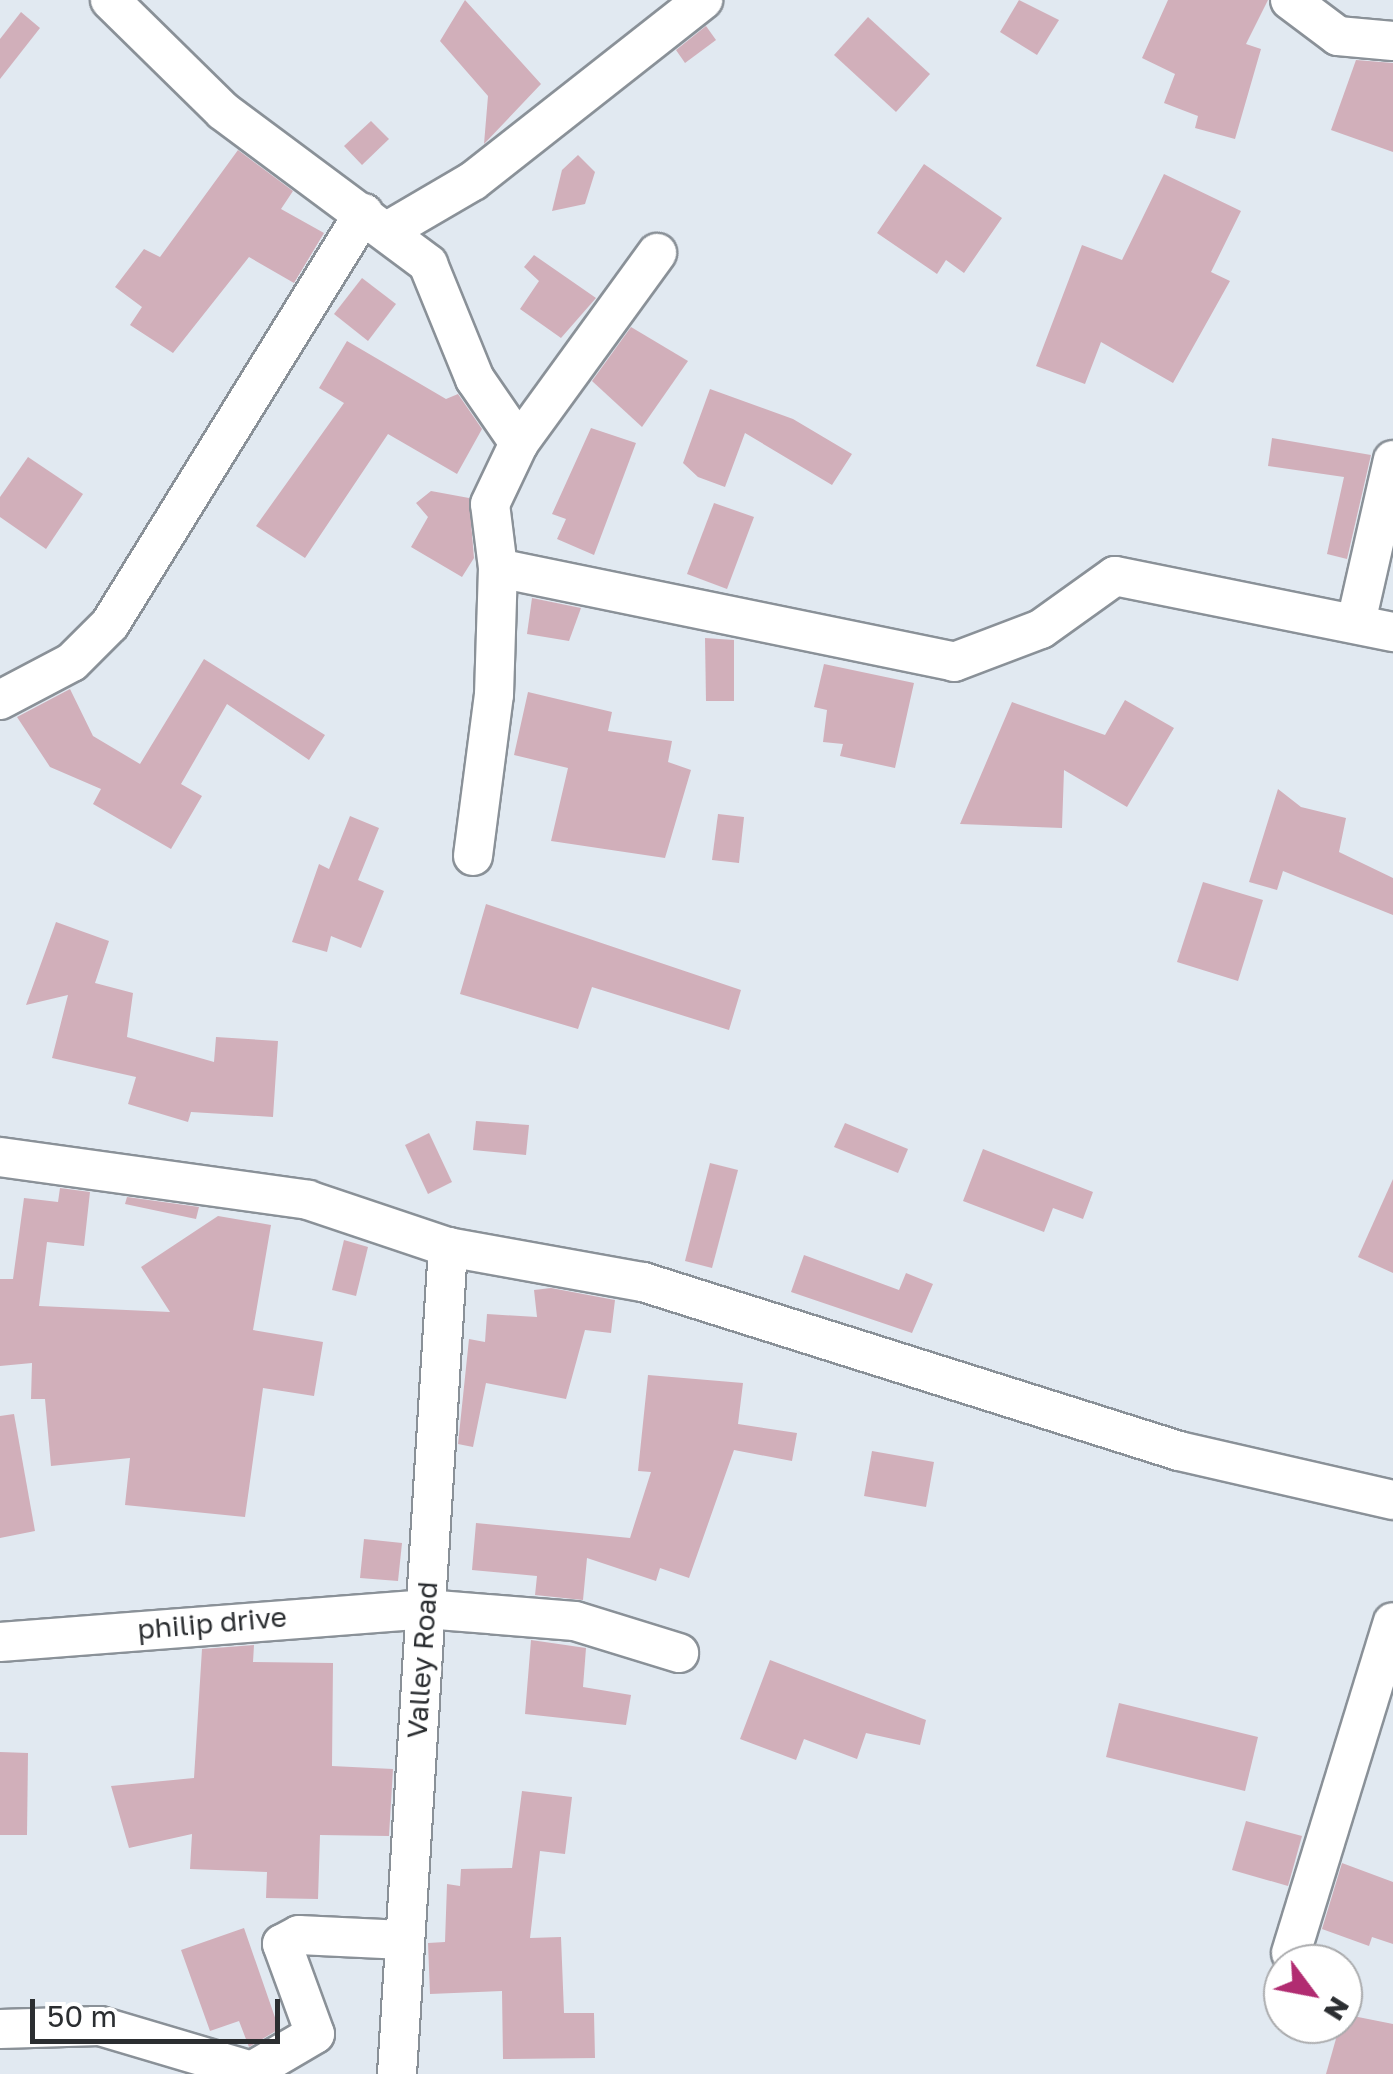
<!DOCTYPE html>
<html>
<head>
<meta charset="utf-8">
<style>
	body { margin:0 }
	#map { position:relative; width:1393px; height:2074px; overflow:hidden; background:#e1e9f1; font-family:"Golos Text",sans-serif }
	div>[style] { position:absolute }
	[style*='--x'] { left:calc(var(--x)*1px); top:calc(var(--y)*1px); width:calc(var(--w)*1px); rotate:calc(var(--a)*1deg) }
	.building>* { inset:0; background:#d1afba }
	.roads { filter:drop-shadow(2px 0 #8a9198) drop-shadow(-2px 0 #8a9198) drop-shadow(0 2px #8a9198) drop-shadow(0 -2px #8a9198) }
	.street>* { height:38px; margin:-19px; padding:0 19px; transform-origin:19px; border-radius:19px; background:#fff }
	span { translate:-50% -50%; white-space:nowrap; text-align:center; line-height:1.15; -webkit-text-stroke:8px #fff; paint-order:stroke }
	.street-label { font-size:28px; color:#2b2e31 }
	.north { position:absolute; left:1263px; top:1944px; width:100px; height:100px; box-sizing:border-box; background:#fff; border:2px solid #aaabad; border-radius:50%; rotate:122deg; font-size:28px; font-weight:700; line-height:40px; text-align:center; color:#2b2e31 }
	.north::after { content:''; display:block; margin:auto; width:35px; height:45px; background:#b12c71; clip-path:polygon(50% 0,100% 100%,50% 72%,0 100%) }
	.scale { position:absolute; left:30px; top:1999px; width:250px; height:45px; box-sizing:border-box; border:5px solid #2b2e31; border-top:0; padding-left:12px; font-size:30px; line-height:35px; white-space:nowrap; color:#2b2e31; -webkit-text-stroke:8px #fff; paint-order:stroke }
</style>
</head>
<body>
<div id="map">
	<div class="building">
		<div style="clip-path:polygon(465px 0,541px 84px,484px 144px,488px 96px,440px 41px)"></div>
		<div style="clip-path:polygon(1019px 0,1059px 20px,1037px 55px,1000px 32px)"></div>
		<div style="clip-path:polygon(1168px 0,1268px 0,1246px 44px,1261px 49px,1235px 139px,1195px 128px,1198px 116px,1164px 103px,1175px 74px,1142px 58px)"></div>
		<div style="clip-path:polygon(21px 12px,40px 28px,0 79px,0 39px)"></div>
		<div style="clip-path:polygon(868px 17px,930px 74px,896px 112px,834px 55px)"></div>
		<div style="clip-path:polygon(706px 26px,716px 40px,685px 63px,676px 50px)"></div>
		<div style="clip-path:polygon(1356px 60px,1393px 63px,1393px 152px,1331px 130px)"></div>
		<div style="clip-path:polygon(371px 121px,389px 139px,362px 165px,344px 146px)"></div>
		<div style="clip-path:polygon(238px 150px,293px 191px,281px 209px,324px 233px,294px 283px,249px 257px,173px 353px,130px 325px,142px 307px,115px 287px,144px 249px,160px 257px)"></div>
		<div style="clip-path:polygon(578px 155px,595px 172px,585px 204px,552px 211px,562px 170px)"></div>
		<div style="clip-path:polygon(924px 164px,1002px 218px,964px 273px,946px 260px,937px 274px,877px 233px)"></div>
		<div style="clip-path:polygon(1164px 174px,1241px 211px,1211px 272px,1230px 281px,1173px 383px,1101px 342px,1085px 384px,1036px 366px,1082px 245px,1122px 260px)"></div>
		<div style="clip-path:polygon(534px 255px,596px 298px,561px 338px,520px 309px,539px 281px,524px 267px)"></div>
		<div style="clip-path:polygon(362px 278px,396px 304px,368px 341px,334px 314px)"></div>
		<div style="clip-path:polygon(631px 327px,688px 361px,642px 427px,592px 381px)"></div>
		<div style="clip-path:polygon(347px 341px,446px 399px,458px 394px,482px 429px,457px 474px,388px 434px,305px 558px,256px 526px,344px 403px,319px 388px)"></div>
		<div style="clip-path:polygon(710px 389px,793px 419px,852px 454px,832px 485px,745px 433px,725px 487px,698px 477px,683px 463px)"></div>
		<div style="clip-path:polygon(591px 428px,636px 443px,594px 555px,557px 539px,566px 519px,552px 514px)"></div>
		<div style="clip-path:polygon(1272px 438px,1371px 455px,1347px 559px,1327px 554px,1344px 477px,1268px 466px)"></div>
		<div style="clip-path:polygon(28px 457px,83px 494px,46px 549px,0 517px,0 497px)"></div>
		<div style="clip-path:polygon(431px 491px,469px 498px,474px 558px,462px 577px,411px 547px,428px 517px,416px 503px)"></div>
		<div style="clip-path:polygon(714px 503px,754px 517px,727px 589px,687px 574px)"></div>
		<div style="clip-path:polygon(532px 598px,581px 608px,569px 641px,527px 634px)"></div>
		<div style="clip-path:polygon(705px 638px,734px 640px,734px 701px,706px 701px)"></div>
		<div style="clip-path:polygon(204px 659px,325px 735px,309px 760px,227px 704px,181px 784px,202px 796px,171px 849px,93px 804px,101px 789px,50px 767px,17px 717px,70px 689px,93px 736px,140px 764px)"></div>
		<div style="clip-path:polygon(824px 664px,914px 683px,895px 768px,840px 756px,843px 744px,823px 742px,827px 710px,814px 707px)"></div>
		<div style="clip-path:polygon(528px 692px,612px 712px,608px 731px,672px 741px,668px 762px,691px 770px,665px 858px,551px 841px,568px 768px,514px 755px)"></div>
		<div style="clip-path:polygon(1125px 700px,1174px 728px,1127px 807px,1064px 770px,1062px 828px,960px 824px,1012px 702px,1105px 735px)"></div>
		<div style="clip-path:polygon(1278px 789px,1301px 807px,1346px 818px,1339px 852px,1393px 878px,1393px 915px,1283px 871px,1277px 890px,1249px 882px)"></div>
		<div style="clip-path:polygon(718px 814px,744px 817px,739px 863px,712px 860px)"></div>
		<div style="clip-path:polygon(350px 816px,379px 828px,358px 880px,384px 891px,361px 948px,331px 936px,327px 952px,292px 942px,319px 864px,329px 869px)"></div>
		<div style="clip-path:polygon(1203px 882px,1263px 900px,1238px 981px,1177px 962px)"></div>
		<div style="clip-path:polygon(486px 904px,741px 990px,729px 1030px,592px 987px,578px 1029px,460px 994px)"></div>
		<div style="clip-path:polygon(56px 922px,109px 941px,95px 983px,133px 993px,127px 1037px,214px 1062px,216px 1037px,278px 1041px,273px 1117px,191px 1112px,188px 1122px,128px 1104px,136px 1077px,52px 1058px,68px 995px,26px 1005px)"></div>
		<div style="clip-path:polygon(476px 1121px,529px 1125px,526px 1155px,473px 1150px)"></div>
		<div style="clip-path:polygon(845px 1123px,908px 1149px,898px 1173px,834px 1147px)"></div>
		<div style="clip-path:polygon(429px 1133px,452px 1182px,428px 1194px,405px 1145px)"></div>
		<div style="clip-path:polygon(983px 1149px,1093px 1192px,1083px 1219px,1053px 1208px,1044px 1232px,963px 1201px)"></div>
		<div style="clip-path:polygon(710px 1163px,738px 1170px,712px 1268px,685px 1261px)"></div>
		<div style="clip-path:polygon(1393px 1179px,1393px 1273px,1358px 1257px)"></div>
		<div style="clip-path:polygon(60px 1188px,90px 1192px,84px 1246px,47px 1242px,39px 1306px,170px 1312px,141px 1267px,218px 1216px,271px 1225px,253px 1330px,323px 1342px,314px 1396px,263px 1388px,245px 1517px,125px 1505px,130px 1458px,51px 1466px,45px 1399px,31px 1399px,32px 1363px,0 1366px,0 1279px,13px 1279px,24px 1198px,58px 1202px)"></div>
		<div style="clip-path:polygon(127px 1197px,199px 1207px,196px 1219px,125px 1204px)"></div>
		<div style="clip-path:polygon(344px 1240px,368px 1247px,356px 1296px,332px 1290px)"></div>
		<div style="clip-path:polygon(804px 1255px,899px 1290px,906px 1273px,933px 1284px,912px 1333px,791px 1292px)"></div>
		<div style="clip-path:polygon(551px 1288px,615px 1300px,611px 1333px,585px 1330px,566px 1399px,486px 1383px,473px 1447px,458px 1444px,469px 1339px,485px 1342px,487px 1314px,537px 1317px,534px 1290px)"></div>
		<div style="clip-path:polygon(648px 1375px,743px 1383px,738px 1424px,797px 1433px,792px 1461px,734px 1450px,689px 1578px,660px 1568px,656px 1581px,587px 1558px,583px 1600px,535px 1595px,537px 1576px,472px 1570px,476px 1523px,630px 1538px,651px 1472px,638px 1471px)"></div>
		<div style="clip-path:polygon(14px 1414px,35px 1531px,0 1538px,0 1416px)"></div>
		<div style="clip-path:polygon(872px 1451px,934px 1462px,926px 1507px,864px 1496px)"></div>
		<div style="clip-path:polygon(364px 1539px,402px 1543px,398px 1581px,360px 1578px)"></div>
		<div style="clip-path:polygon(531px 1640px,586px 1648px,583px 1687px,631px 1695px,626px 1725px,525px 1714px)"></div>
		<div style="clip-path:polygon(254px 1645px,253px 1662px,333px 1663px,332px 1766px,393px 1769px,389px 1836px,320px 1835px,318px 1899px,266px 1898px,267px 1872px,190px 1869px,192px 1834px,129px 1848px,111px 1786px,194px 1778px,202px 1649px)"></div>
		<div style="clip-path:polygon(770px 1660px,926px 1720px,920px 1745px,866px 1733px,857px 1759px,804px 1739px,796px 1760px,740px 1739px)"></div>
		<div style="clip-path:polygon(1119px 1703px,1258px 1737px,1245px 1791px,1106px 1757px)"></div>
		<div style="clip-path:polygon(0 1752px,28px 1753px,27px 1835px,0 1835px)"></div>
		<div style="clip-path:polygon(522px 1791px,572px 1797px,565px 1854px,540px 1851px,530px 1938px,561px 1937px,564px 2013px,594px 2013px,595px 2058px,503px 2059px,502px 1991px,430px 1994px,428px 1943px,445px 1942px,447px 1884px,460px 1886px,461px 1869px,512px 1868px)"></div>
		<div style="clip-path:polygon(1246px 1821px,1302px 1836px,1288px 1886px,1232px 1870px)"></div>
		<div style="clip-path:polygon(1342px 1863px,1393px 1882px,1393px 1944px,1372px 1937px,1369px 1946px,1322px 1929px)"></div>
		<div style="clip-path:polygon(244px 1928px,279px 2029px,249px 2047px,239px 2021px,210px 2031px,181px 1950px)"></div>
		<div style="clip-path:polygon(1343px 2014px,1393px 2024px,1393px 2074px,1326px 2074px)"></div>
	</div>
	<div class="roads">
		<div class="street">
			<div style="--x:110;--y:0;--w:158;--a:44.5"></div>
			<div style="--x:223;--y:111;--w:256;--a:36.7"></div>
			<div style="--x:428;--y:264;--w:124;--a:67.8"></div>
			<div style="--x:475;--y:379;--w:78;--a:55.5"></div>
			<div style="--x:1290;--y:0;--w:60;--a:36.9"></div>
			<div style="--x:1338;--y:36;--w:55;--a:5.2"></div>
			<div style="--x:389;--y:230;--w:97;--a:-30.3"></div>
			<div style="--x:473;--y:181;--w:293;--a:-38.2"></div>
			<div style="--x:498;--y:568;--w:466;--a:11.6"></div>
			<div style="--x:954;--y:662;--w:93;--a:-20.8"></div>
			<div style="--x:1041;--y:629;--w:91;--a:-35.6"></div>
			<div style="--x:1115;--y:576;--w:284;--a:11.4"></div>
			<div style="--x:1357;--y:618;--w:162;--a:-77.2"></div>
			<div style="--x:0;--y:700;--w:81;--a:-27.8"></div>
			<div style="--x:72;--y:662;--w:54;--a:-45"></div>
			<div style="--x:110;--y:624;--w:483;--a:-58.3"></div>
			<div style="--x:473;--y:856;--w:162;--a:-82.6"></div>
			<div style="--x:494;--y:695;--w:127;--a:-88.2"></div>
			<div style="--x:498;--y:568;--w:64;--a:-97.1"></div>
			<div style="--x:490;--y:504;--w:68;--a:-64.6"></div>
			<div style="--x:519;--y:443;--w:235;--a:-54"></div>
			<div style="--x:0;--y:1157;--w:311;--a:7.9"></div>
			<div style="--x:308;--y:1200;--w:148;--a:18.6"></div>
			<div style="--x:448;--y:1247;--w:198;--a:10.2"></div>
			<div style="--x:643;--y:1282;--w:562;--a:17.5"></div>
			<div style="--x:1179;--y:1451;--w:220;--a:12.9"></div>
			<div style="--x:0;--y:1642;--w:426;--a:-4.4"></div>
			<div style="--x:425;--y:1609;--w:150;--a:4.6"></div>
			<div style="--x:575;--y:1621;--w:109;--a:17.1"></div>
			<div style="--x:1291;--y:1953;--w:346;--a:-72.9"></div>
			<div style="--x:0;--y:2029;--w:100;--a:-1.7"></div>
			<div style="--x:100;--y:2026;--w:159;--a:16.5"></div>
			<div style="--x:252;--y:2071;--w:73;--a:-30.4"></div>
			<div style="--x:315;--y:2034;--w:96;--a:-110.1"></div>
			<div style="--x:282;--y:1944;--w:19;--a:-28"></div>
			<div style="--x:299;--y:1935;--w:105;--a:2.7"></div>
			<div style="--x:397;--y:2074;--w:829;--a:-86.47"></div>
		</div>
	</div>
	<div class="street-label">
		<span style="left:212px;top:1623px;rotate:-5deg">philip drive</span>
		<span style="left:422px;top:1660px;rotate:-86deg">Valley Road</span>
	</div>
	<div class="north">N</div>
	<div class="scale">50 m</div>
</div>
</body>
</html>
